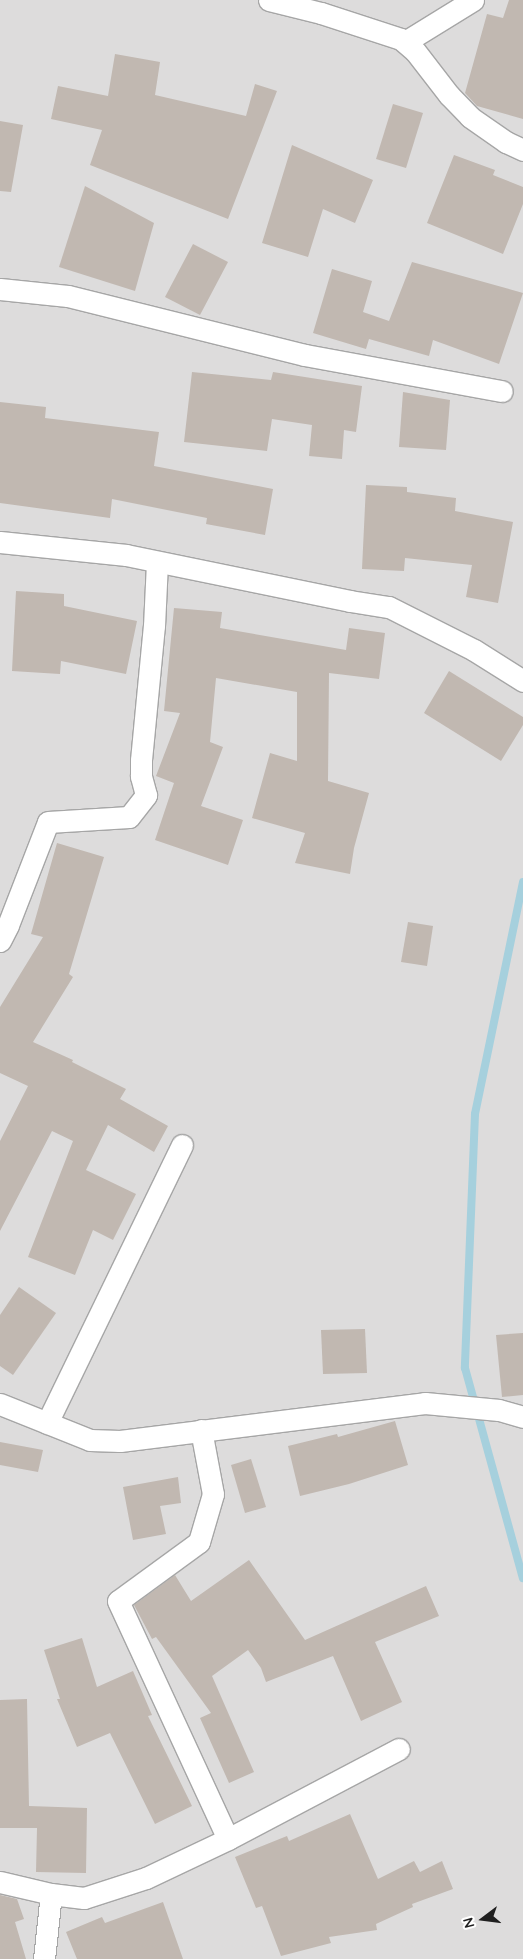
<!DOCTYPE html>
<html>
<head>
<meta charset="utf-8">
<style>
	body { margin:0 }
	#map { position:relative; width:523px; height:1959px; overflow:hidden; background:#f0ece5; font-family:Quicksand,sans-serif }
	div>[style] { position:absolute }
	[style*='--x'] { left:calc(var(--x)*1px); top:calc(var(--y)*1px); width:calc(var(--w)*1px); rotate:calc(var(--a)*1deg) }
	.residential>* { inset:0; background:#dddcdc }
	.stream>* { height:8px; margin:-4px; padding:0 4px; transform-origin:4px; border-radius:4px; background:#a6d0dd }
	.building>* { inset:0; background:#c1b8b1 }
	.roads { filter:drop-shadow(1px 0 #a6a6a6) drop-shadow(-1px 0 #a6a6a6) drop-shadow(0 1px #a6a6a6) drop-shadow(0 -1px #a6a6a6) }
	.street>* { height:21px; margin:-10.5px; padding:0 10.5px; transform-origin:10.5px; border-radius:10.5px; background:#fff }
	span { translate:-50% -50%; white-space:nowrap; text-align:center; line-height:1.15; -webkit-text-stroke:4px #fff; paint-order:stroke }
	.north { position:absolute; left:458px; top:1894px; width:50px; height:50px; -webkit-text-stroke:4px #fff; paint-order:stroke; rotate:255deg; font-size:14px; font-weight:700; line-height:20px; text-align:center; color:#1f1f1f }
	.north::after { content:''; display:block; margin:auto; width:18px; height:22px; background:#1f1f1f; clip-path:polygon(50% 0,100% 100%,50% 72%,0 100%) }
</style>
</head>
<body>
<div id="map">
	<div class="residential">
		<div style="clip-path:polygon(0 0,523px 0,523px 1959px,0 1959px)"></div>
	</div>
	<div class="stream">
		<div style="--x:523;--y:882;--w:237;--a:101.7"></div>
		<div style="--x:475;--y:1114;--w:254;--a:92.3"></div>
		<div style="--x:465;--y:1368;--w:218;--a:74.6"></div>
	</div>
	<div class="building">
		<div style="clip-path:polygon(509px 0,523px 0,523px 119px,477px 106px,465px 93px,487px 14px,503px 18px)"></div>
		<div style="clip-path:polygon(115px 54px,160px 62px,155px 95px,246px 116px,255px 84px,277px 91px,228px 219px,90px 165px,102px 130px,51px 119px,58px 86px,108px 96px)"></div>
		<div style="clip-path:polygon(393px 104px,423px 113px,406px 168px,376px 159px)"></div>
		<div style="clip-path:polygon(0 121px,23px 125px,11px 192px,0 191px)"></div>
		<div style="clip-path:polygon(292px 145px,373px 180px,355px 223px,323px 209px,308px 257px,262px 243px)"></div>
		<div style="clip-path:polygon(454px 155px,495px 170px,493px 175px,523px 187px,523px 204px,503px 254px,427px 223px)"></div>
		<div style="clip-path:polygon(85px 186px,154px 223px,135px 291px,59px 267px)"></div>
		<div style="clip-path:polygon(193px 244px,228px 262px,200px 315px,165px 297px)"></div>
		<div style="clip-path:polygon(412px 262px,523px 293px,499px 364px,433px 340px,429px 356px,369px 339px,366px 349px,313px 333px,332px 269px,372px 281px,363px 312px,389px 321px)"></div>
		<div style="clip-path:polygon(192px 372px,271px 380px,273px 372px,362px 386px,356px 432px,344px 430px,342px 459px,309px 456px,312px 425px,272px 419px,267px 451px,184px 442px)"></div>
		<div style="clip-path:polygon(403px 392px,450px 400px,446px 450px,399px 447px)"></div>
		<div style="clip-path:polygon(0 402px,46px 407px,45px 418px,159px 432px,154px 466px,273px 489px,265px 535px,206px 524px,207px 518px,112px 499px,110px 518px,0 503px)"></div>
		<div style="clip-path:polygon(366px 485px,407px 487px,407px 492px,456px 498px,455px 511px,513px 522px,498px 603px,466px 597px,472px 565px,405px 558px,404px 571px,362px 569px)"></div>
		<div style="clip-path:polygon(16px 591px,64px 594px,64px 606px,137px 621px,126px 674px,61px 661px,60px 674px,12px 671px)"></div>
		<div style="clip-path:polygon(174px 608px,222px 612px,220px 628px,346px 650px,349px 628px,385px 633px,379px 679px,329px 673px,328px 781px,369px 793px,354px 848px,350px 874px,295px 863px,305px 833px,252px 818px,270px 753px,297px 761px,297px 692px,216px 678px,210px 742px,223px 747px,201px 806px,243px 820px,228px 865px,155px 840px,174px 783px,156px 776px,180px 713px,164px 711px)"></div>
		<div style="clip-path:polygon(449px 671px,523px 717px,523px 725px,501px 761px,424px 713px)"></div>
		<div style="clip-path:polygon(57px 843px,104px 857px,69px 974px,73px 977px,33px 1042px,73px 1060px,72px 1062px,126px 1089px,120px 1099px,168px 1126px,154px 1152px,108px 1125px,86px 1170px,136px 1194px,113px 1240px,93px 1230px,75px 1275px,28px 1257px,73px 1141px,52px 1131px,0 1231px,0 1141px,28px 1086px,0 1073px,0 1007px,43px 937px,31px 934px)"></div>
		<div style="clip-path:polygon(408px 922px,433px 926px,427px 966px,401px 962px)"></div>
		<div style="clip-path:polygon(19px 1287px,56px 1313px,13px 1375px,0 1366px,0 1315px)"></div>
		<div style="clip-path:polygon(365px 1329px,367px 1373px,323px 1374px,321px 1330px)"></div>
		<div style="clip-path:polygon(523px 1333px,523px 1395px,502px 1397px,496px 1335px)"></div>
		<div style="clip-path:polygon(395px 1421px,408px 1465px,349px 1484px,300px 1496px,288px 1446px,337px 1434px,338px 1437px)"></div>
		<div style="clip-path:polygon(0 1442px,43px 1450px,38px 1472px,0 1465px)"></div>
		<div style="clip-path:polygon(251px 1459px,266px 1507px,245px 1513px,231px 1465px)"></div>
		<div style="clip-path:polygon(178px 1477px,181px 1503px,160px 1506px,166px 1534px,133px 1540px,123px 1487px)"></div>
		<div style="clip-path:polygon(249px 1560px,305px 1640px,426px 1586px,439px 1616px,375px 1642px,402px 1702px,361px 1721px,333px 1656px,266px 1682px,261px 1668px,248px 1650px,212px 1676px,254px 1772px,229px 1783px,200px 1718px,211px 1713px,156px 1637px,152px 1639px,134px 1605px,175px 1575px,191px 1601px)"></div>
		<div style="clip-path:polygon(82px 1638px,97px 1687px,133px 1671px,152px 1715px,148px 1716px,192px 1806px,155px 1824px,110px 1733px,77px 1747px,57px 1699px,60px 1699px,44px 1650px)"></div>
		<div style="clip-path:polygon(27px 1699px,29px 1806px,87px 1808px,86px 1873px,36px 1872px,37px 1828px,0 1828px,0 1700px)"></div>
		<div style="clip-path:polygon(350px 1814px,378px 1879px,414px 1861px,420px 1872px,442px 1861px,453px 1889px,412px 1904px,413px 1907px,376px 1924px,377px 1930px,329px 1937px,331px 1943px,281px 1956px,262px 1906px,256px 1908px,235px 1857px,287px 1836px,289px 1841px)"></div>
		<div style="clip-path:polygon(0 1895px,17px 1899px,24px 1919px,15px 1922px,26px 1959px,0 1959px)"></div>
		<div style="clip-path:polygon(163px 1902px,183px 1959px,77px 1959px,66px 1932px,102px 1917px,105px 1923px)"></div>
	</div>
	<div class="roads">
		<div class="street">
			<div style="--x:269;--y:0;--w:54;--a:14"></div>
			<div style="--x:321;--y:13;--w:84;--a:18"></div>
			<div style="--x:401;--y:39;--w:18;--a:41"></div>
			<div style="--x:415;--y:51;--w:56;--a:52.3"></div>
			<div style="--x:449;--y:95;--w:30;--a:46"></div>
			<div style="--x:470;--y:117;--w:44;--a:34.8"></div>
			<div style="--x:506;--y:142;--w:19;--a:25"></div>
			<div style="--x:405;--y:42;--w:80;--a:-31.7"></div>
			<div style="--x:0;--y:289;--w:68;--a:5.9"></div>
			<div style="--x:68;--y:296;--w:244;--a:14"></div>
			<div style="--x:305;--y:355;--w:200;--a:10.4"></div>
			<div style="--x:0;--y:542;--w:127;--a:5.9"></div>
			<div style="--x:126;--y:555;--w:229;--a:11.6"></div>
			<div style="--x:350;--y:601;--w:39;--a:9"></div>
			<div style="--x:389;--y:607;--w:95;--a:26.8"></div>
			<div style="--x:474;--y:650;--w:58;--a:32.3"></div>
			<div style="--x:0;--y:941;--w:18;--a:-63"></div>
			<div style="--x:8;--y:925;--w:110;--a:-68.8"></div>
			<div style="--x:48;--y:822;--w:81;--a:-3.5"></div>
			<div style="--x:129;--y:817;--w:28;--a:-52"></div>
			<div style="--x:146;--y:795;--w:20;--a:-105"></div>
			<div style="--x:141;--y:776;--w:16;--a:-90"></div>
			<div style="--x:141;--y:760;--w:135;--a:-84.5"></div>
			<div style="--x:154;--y:626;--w:64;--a:-87.3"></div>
			<div style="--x:0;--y:1404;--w:97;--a:21.8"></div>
			<div style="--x:90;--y:1440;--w:30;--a:2"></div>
			<div style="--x:120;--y:1441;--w:307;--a:-7.1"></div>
			<div style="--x:425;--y:1403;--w:74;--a:5.4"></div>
			<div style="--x:499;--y:1410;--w:25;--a:16"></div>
			<div style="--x:47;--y:1423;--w:309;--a:-64.1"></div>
			<div style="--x:201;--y:1430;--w:65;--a:79.4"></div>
			<div style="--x:213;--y:1494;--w:50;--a:106.3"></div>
			<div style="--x:199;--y:1542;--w:100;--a:143.9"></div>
			<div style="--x:118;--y:1601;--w:262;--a:65.2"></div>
			<div style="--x:0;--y:1882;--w:52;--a:13.2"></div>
			<div style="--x:51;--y:1894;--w:33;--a:7"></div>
			<div style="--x:84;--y:1898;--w:65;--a:-17.9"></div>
			<div style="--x:146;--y:1878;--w:91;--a:-25.4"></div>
			<div style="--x:228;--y:1839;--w:193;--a:-27.8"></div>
			<div style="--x:44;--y:1959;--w:65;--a:-83.9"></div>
		</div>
	</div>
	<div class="north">N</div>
</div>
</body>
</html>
